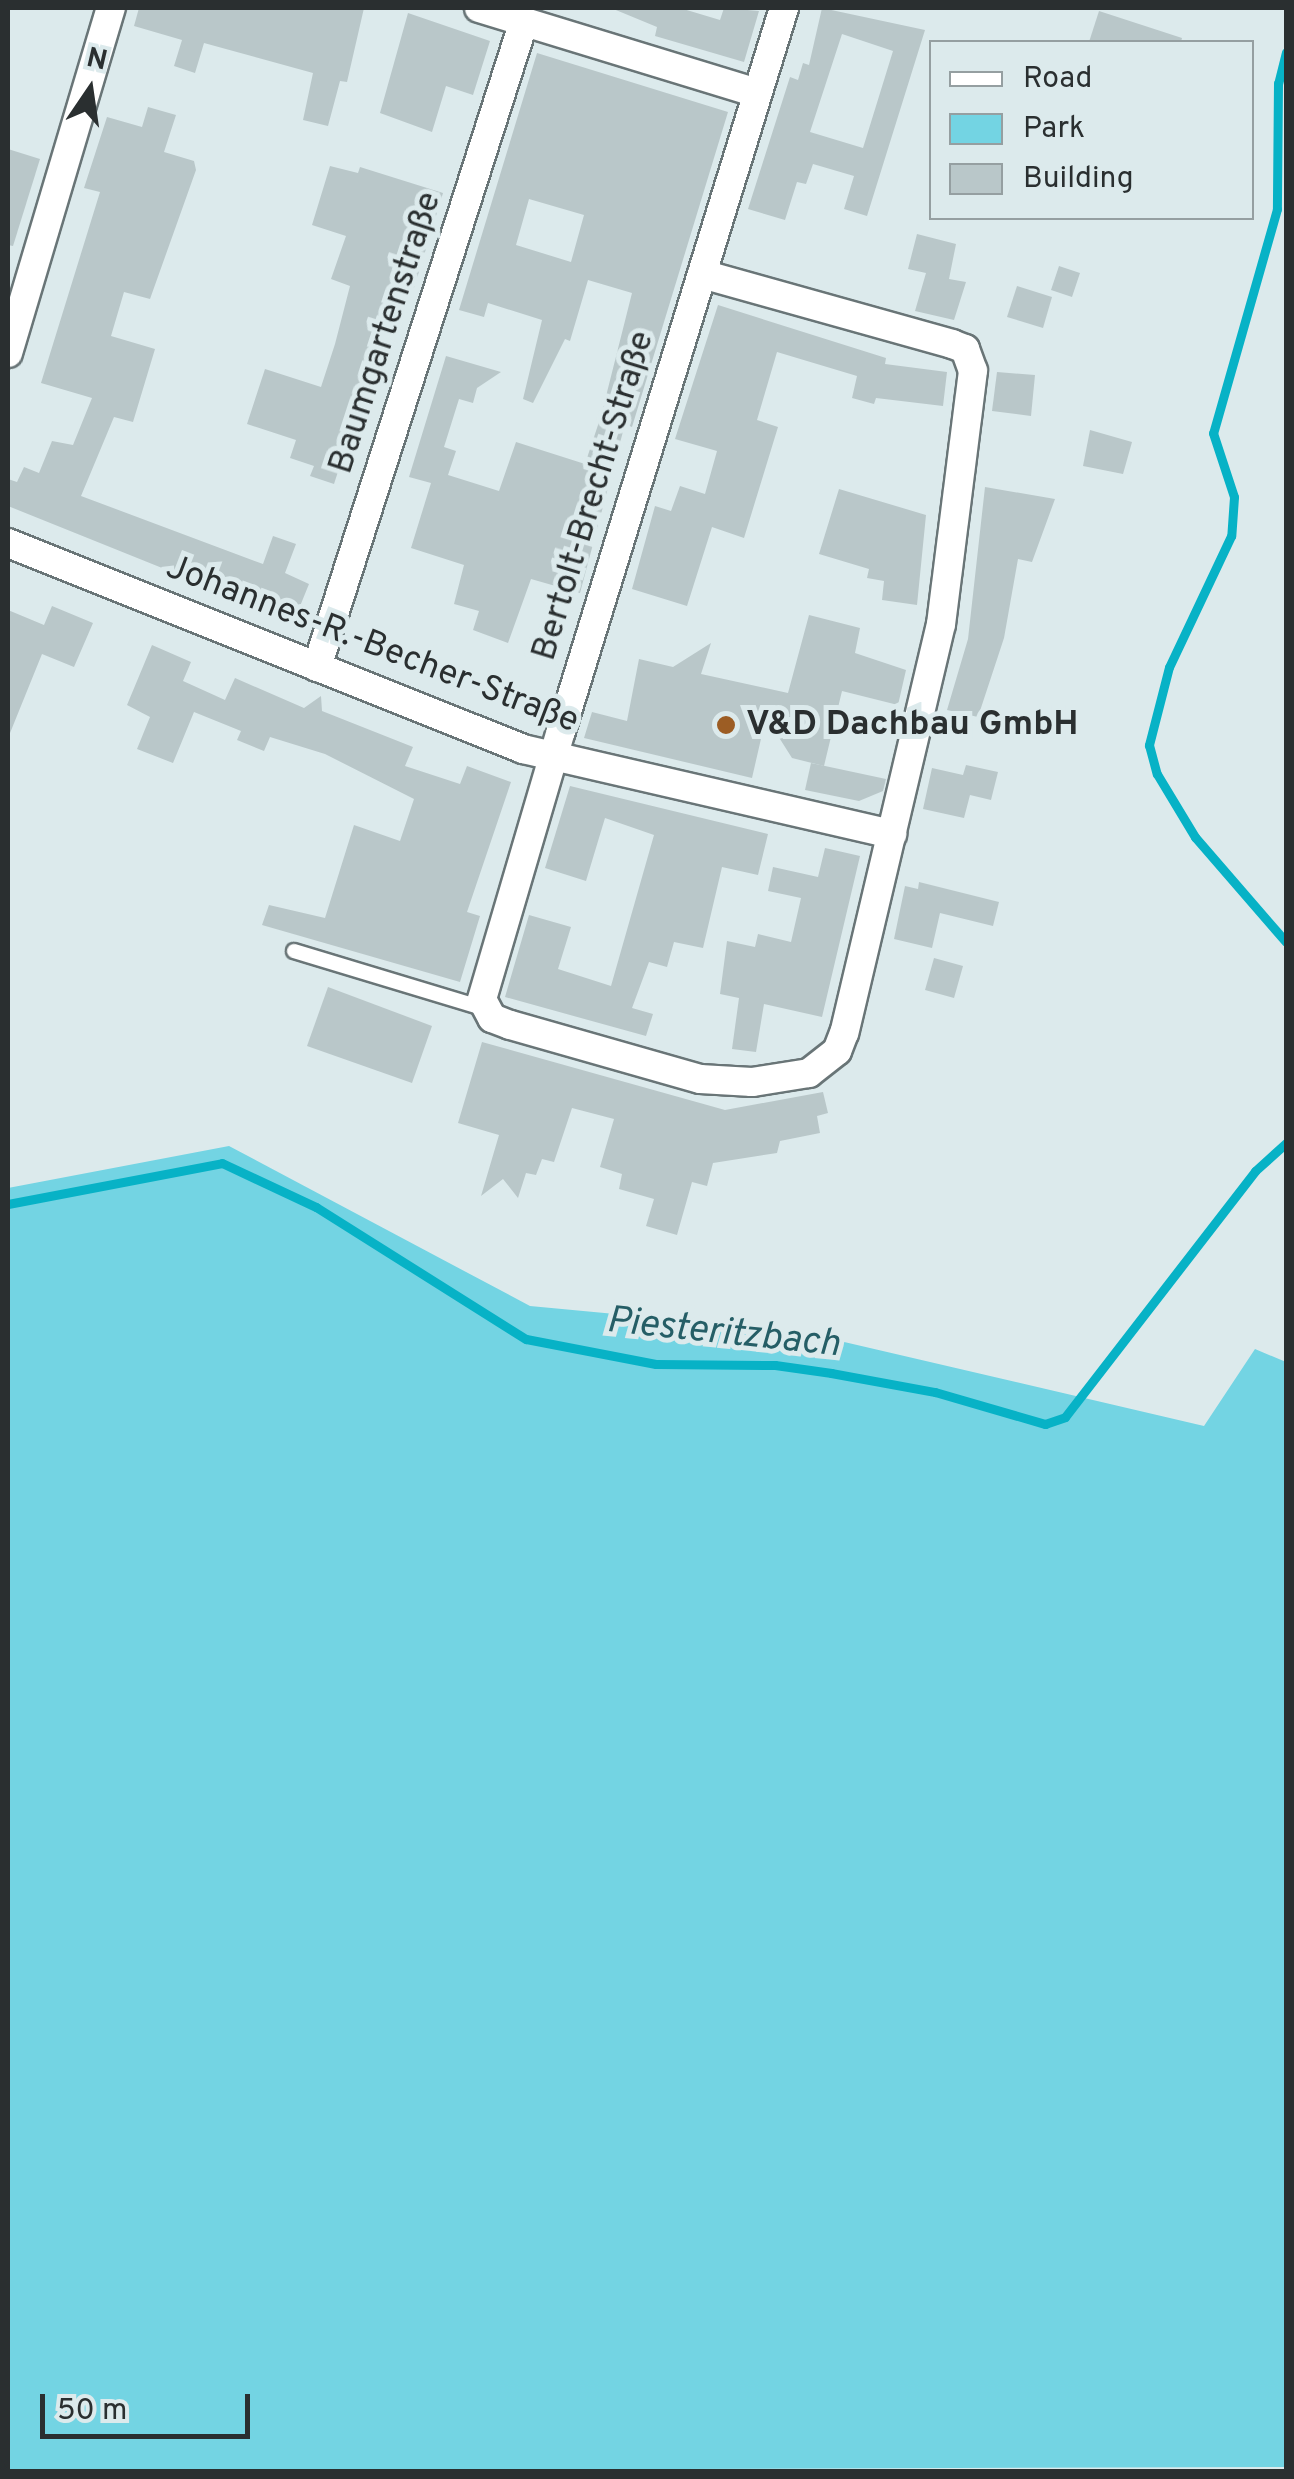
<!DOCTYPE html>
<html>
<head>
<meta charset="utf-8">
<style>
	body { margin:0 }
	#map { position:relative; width:1294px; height:2479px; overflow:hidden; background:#dceaec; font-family:Overpass,sans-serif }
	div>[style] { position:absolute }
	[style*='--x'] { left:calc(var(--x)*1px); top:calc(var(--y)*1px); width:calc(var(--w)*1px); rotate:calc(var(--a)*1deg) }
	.green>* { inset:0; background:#73d4e3 }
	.stream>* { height:9px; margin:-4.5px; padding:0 4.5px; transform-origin:4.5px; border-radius:4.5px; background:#07b2c6 }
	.building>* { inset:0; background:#b9c7c9 }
	.roads { filter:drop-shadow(2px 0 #697577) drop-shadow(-2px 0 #697577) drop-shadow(0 2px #697577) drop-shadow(0 -2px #697577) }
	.service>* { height:14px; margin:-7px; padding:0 7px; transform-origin:7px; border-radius:7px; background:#fff }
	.minor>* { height:28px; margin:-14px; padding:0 14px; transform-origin:14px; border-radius:14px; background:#fff }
	.dots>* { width:28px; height:28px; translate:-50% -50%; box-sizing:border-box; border:5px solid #dceaec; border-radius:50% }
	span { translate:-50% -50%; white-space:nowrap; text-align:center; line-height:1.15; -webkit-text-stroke:10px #dceaec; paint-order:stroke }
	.street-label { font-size:35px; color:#2a2f30 }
	.poi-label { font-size:35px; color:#2a2f30; font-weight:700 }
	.left { translate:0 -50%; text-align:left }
	.water-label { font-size:38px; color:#255e66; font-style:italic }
	.frame { position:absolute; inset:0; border:10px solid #2a2f30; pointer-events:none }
	.legend { position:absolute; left:929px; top:40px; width:325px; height:180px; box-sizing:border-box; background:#dceaec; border:2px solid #959fa1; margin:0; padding:12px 18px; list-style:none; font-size:30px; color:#2a2f30 }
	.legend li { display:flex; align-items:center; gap:20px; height:50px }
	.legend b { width:50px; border:2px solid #959fa1 }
	.north { position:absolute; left:40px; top:40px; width:100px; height:100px; -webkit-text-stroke:8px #dceaec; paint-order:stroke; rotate:13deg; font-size:28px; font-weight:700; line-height:40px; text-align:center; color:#2a2f30 }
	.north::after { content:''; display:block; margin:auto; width:35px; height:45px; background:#2a2f30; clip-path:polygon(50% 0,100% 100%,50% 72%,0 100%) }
	.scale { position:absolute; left:40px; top:2394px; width:210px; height:45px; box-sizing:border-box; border:5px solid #2a2f30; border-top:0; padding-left:12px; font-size:30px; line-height:35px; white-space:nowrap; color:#2a2f30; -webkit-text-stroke:8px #dceaec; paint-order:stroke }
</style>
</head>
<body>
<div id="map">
	<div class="green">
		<div style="clip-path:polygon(229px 1146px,530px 1306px,797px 1331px,1204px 1426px,1255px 1349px,1286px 1362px,1286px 2467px,8px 2471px,8px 1188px)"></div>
	</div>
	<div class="stream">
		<div style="--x:1286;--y:52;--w:32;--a:104"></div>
		<div style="--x:1278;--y:83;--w:126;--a:90.5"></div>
		<div style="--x:1277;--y:209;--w:233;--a:105.9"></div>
		<div style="--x:1213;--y:433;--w:67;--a:71.8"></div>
		<div style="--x:1234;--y:497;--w:39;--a:94"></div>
		<div style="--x:1231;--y:536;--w:145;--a:115.3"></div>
		<div style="--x:1169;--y:667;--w:81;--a:104.4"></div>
		<div style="--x:1149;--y:745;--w:30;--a:75"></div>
		<div style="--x:1157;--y:774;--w:74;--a:58.9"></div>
		<div style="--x:1195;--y:837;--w:139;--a:49.1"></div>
		<div style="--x:8;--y:1204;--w:218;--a:-10.8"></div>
		<div style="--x:222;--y:1163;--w:104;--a:25.1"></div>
		<div style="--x:316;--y:1207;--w:248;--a:32.2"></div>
		<div style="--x:526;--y:1339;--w:132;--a:10.9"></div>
		<div style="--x:656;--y:1364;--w:119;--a:0.5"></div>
		<div style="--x:775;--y:1365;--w:57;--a:8.1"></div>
		<div style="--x:831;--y:1373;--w:106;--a:10.4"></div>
		<div style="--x:935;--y:1392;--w:115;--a:16.2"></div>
		<div style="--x:1045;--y:1424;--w:21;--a:-19"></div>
		<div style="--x:1065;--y:1417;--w:311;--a:-52.3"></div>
		<div style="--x:1255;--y:1171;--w:42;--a:-42.1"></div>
	</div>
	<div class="building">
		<div style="clip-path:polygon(139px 8px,364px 8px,347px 82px,340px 81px,328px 126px,303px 120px,313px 73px,204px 43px,195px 73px,174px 66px,182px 40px,134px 26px)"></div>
		<div style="clip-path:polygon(611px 8px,680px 8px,720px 20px,724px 8px,759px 11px,744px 62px,655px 36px,657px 27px)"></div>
		<div style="clip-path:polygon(evenodd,822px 8px,925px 30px,867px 216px,844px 209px,854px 176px,813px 164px,806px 184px,797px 182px,785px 220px,748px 209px,790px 77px,798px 80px,803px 63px,809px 65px,822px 8px,842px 34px,893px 51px,863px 148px,810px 132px,842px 34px)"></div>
		<div style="clip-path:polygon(1099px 11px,1182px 38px,1181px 42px,1089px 42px)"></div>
		<div style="clip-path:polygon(408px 13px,490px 41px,473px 95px,446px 86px,432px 132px,380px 113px)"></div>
		<div style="clip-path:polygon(evenodd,537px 53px,728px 112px,632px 427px,625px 424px,580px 593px,531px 579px,508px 643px,473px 630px,479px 611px,454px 604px,464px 565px,411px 548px,431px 483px,409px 477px,446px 356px,501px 372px,477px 388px,473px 403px,459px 399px,444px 447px,456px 451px,448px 475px,499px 491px,516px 442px,585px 464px,601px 416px,632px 293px,588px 280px,570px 341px,565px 339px,533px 403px,523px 399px,542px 320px,488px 303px,484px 317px,459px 310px,537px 53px,529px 199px,584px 215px,571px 262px,516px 245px,529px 199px)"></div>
		<div style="clip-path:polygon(148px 107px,176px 115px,164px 152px,194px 161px,196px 170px,150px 299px,124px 292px,111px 336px,155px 349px,133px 422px,114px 417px,81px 496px,263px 564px,273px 536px,296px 544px,285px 573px,309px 584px,294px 621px,8px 506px,8px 479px,17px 482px,24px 467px,39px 473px,52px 441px,73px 445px,92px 398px,41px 383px,100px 192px,84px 188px,107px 117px,142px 127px)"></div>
		<div style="clip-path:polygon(8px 149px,40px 159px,13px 246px,8px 245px)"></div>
		<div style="clip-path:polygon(330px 166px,358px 173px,360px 167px,443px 193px,414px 288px,399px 284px,334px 484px,310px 476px,314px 466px,290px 458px,296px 440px,247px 424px,265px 369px,321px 387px,335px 344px,350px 286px,331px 279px,346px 236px,312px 225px)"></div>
		<div style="clip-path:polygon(917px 234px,956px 244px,949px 279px,966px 282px,954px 320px,915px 311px,926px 273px,908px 269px)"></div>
		<div style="clip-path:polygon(1059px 266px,1080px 273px,1072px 297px,1051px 290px)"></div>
		<div style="clip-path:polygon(1017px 286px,1052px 297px,1043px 328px,1007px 317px)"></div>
		<div style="clip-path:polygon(718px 305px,886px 358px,885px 364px,947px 372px,943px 406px,876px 398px,874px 404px,852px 398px,857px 376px,777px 352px,757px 420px,778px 427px,744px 538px,712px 527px,687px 606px,632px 589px,655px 506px,671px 511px,680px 486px,705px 494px,717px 451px,675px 439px)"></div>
		<div style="clip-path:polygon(997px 372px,1035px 375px,1031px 416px,992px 411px)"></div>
		<div style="clip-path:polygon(1090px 430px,1132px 442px,1123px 474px,1083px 466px)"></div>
		<div style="clip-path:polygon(985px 487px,1055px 499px,1032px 562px,1018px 559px,1004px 638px,978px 717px,947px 710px,968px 639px)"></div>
		<div style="clip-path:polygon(839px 489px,926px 515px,917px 605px,882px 600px,884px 581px,867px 578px,869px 569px,819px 554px)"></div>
		<div style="clip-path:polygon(52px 606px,93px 623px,74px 667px,42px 654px,8px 738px,8px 610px,44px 625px)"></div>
		<div style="clip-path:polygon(809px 615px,860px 628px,855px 653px,906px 670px,898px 705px,842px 691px,824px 766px,792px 758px,766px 717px,752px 778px,584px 738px,592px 712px,627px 721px,639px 659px,673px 667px,711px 643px,701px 674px,788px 693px)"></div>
		<div style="clip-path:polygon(152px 645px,191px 662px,183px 681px,225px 700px,235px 678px,304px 708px,321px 696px,322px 711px,413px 747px,405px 766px,460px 784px,467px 766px,511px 782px,467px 912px,480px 916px,460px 982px,262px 925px,269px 905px,325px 918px,354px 825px,400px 841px,414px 799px,325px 754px,270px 737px,264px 751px,237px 740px,241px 731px,194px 712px,173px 763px,137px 749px,150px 717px,127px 705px)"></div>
		<div style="clip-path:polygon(811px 763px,886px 779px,883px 791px,859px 801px,805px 790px)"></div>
		<div style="clip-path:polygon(966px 765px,998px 772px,991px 800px,970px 795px,964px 818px,923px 809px,932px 768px,963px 775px)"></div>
		<div style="clip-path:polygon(570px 786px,768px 834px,758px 875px,722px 867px,703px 948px,674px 942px,667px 967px,649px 962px,632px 1008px,653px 1014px,646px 1036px,505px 997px,529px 915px,571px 927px,558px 969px,611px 986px,654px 835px,605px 818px,586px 881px,545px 868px)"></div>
		<div style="clip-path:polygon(825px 848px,860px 856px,822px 1017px,764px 1004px,756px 1052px,732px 1049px,739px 998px,720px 994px,727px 941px,755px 947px,758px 934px,791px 942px,801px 898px,768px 891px,773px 867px,818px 877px)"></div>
		<div style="clip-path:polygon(919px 882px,999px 902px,993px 926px,940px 913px,932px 948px,894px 939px,905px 886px,918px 889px)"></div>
		<div style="clip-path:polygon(934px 958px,963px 966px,954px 998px,925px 990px)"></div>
		<div style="clip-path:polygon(328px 987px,432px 1026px,412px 1083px,307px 1046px)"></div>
		<div style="clip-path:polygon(482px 1042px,725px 1110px,823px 1092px,828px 1113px,817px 1116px,820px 1133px,780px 1141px,777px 1153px,713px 1163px,707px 1186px,692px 1182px,677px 1235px,646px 1226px,654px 1199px,619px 1189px,622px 1174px,600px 1167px,614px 1119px,572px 1108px,554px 1162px,542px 1159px,536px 1175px,526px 1173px,518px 1198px,503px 1179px,481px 1196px,499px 1135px,458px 1123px)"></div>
	</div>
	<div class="roads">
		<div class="service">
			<div style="--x:294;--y:951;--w:197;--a:16.8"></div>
		</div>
		<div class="minor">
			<div style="--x:479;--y:8;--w:291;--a:17"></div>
			<div style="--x:702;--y:274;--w:260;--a:15.6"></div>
			<div style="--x:952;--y:344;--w:14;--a:21"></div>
			<div style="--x:965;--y:349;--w:23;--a:70"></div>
			<div style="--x:973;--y:371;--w:255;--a:97.2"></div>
			<div style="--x:941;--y:624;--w:420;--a:103.3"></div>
			<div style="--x:844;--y:1033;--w:19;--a:111"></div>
			<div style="--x:837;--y:1051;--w:36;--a:142"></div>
			<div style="--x:809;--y:1073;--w:58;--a:171"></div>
			<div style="--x:752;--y:1082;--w:52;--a:-176.7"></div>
			<div style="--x:700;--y:1079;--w:198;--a:-164.1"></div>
			<div style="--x:510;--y:1025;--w:19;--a:-159"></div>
			<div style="--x:492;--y:1018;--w:21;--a:-118"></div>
			<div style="--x:482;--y:999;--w:279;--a:-73.6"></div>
			<div style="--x:561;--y:731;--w:757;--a:-72.86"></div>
			<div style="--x:8;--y:353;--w:360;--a:-73.4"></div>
			<div style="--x:8;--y:543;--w:555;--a:21.8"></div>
			<div style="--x:523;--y:749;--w:379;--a:13"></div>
			<div style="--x:317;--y:667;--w:678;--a:-72.23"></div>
		</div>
	</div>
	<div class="dots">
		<div style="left:726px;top:725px;background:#9c5d24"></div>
	</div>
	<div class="street-label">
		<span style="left:386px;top:333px;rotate:-72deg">Baumgartenstraße</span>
		<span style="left:594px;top:496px;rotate:-73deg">Bertolt-Brecht-Straße</span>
		<span style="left:372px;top:645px;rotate:21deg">Johannes-R.-Becher-Straße</span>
	</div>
	<div class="poi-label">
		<span class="left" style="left:746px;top:725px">V&amp;D Dachbau GmbH</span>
	</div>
	<div class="water-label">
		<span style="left:723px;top:1334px;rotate:6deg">Piesteritzbach</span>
	</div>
	<div class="frame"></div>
	<ul class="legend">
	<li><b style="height:12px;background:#fff"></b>Road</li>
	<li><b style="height:28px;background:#73d4e3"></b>Park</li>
	<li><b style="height:28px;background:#b9c7c9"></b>Building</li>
	</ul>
	<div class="north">N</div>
	<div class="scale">50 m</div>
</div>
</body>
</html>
